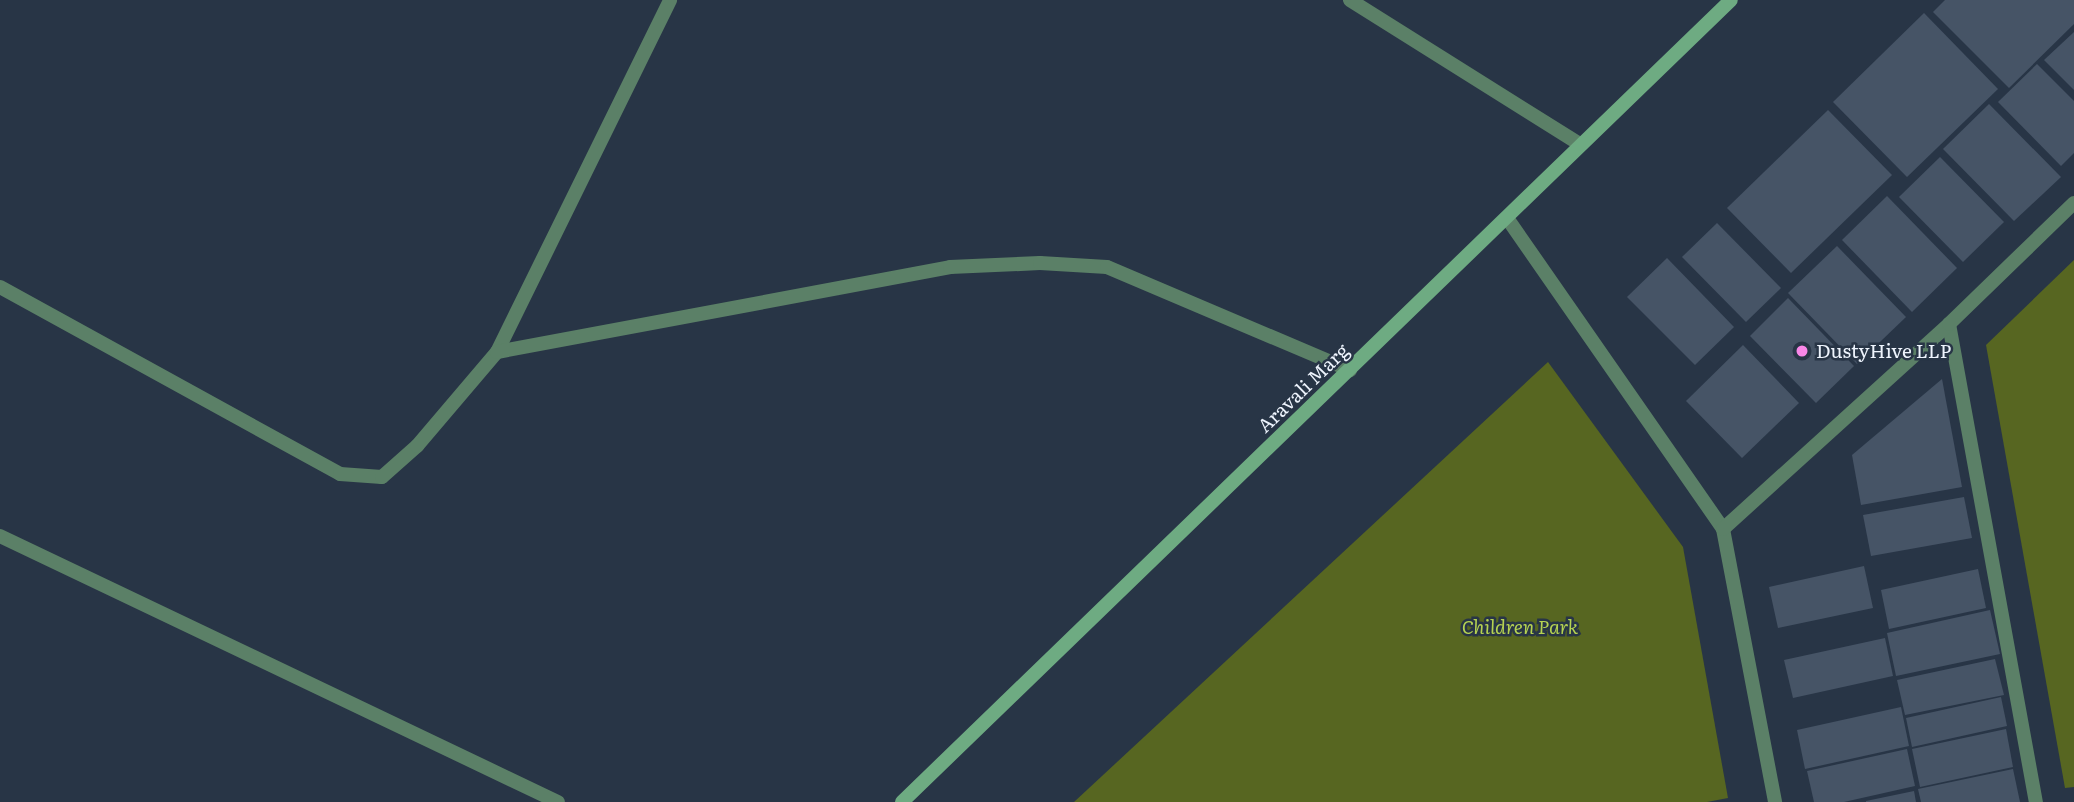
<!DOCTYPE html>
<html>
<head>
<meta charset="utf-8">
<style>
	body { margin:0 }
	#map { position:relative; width:2074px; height:802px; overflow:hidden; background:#283546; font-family:Literata,serif }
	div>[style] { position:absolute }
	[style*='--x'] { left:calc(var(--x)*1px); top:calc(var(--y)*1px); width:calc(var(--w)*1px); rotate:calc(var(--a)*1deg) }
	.green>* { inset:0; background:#576621 }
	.building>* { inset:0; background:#465466 }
	.street>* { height:14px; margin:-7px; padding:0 7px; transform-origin:7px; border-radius:7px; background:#5b8067 }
	.secondary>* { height:14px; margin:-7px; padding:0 7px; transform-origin:7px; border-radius:7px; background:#6eab82 }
	.dots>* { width:19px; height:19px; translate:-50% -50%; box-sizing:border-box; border:4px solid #283546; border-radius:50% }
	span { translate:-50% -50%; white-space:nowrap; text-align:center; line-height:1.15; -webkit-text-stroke:5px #283546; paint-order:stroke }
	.poi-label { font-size:19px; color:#eef4fd }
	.left { translate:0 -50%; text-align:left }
	.street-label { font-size:19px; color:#eef4fd }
	.park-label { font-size:19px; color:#b5d251; font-style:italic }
</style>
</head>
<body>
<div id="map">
	<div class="green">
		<div style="clip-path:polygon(2074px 260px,2074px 787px,2065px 788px,1986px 345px)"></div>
		<div style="clip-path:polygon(1548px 362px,1683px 547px,1728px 798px,1707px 802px,1074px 802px)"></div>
	</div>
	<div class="building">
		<div style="clip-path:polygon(1945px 0,2074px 0,2074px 24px,2009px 88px,1933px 12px)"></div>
		<div style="clip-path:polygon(1924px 13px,1998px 89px,1907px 177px,1833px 102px)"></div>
		<div style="clip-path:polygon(2074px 32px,2074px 90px,2044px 60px)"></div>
		<div style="clip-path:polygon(2037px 64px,2074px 101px,2074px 153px,2061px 166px,1998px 102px)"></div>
		<div style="clip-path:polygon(1989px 104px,2061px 177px,2014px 221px,1943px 149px)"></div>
		<div style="clip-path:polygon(1828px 110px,1892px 175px,1791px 273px,1727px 208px)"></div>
		<div style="clip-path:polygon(1940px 157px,2004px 222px,1963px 262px,1899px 197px)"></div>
		<div style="clip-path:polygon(1887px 196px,1957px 268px,1912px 312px,1842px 240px)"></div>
		<div style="clip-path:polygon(1717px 223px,1781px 288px,1746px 322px,1682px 257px)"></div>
		<div style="clip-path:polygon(1837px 246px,1906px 317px,1857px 364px,1788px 293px)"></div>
		<div style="clip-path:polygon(1667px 258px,1734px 327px,1695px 365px,1627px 297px)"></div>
		<div style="clip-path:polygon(1788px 298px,1854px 366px,1816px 403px,1750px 336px)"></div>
		<div style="clip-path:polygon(1743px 345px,1799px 403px,1742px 458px,1686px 401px)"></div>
		<div style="clip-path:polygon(1942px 379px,1962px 487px,1861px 505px,1852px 455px)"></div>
		<div style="clip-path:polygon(1964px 497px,1972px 538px,1871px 556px,1863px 515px)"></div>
		<div style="clip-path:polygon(1864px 566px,1873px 608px,1778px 628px,1769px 587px)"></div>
		<div style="clip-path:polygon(1978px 569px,1986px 608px,1889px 629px,1881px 590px)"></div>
		<div style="clip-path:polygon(1990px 610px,2000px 654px,1896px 676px,1887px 633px)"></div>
		<div style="clip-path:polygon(1885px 638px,1893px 676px,1793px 698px,1784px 660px)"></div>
		<div style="clip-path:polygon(1995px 659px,2004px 695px,1905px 715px,1897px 680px)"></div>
		<div style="clip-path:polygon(2001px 697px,2007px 726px,1912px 747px,1906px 718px)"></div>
		<div style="clip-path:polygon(1901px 707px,1909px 746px,1805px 769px,1797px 730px)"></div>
		<div style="clip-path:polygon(2006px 729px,2013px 767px,1920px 787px,1912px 749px)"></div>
		<div style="clip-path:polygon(1907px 749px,1915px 786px,1844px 802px,1814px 802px,1807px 771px)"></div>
		<div style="clip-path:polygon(2013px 769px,2020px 802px,1921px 802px,1918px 789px)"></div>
		<div style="clip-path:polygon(1914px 791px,1916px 802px,1866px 802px,1866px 801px)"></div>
	</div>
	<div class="street">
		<div style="--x:1350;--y:0;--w:271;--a:32.1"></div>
		<div style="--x:1507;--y:218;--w:379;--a:55.2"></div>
		<div style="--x:1723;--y:529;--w:278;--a:79.2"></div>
		<div style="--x:0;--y:287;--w:388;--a:28.8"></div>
		<div style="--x:340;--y:474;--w:42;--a:4.1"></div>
		<div style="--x:382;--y:477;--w:47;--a:-41.5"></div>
		<div style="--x:417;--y:446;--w:123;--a:-49.6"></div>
		<div style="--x:497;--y:352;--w:392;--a:-63.8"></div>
		<div style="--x:1949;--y:324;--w:486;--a:79.7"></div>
		<div style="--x:497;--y:352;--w:461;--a:-10.6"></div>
		<div style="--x:950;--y:267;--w:90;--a:-2.5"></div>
		<div style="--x:1040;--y:263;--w:67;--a:3.4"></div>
		<div style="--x:1107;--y:267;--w:264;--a:23"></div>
		<div style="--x:1723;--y:529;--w:305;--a:-42.2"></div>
		<div style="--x:1949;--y:324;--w:174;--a:-44.1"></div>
		<div style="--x:0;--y:536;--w:618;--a:25.49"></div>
	</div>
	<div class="secondary">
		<div style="--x:902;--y:802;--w:1153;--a:-44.05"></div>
	</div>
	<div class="dots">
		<div style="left:1802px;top:351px;background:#f987e8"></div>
	</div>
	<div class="poi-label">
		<span class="left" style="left:1816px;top:351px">DustyHive LLP</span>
	</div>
	<div class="street-label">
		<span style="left:1303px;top:388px;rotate:-44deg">Aravali Marg</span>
	</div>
	<div class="park-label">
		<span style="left:1520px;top:627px">Children Park</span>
	</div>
</div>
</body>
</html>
